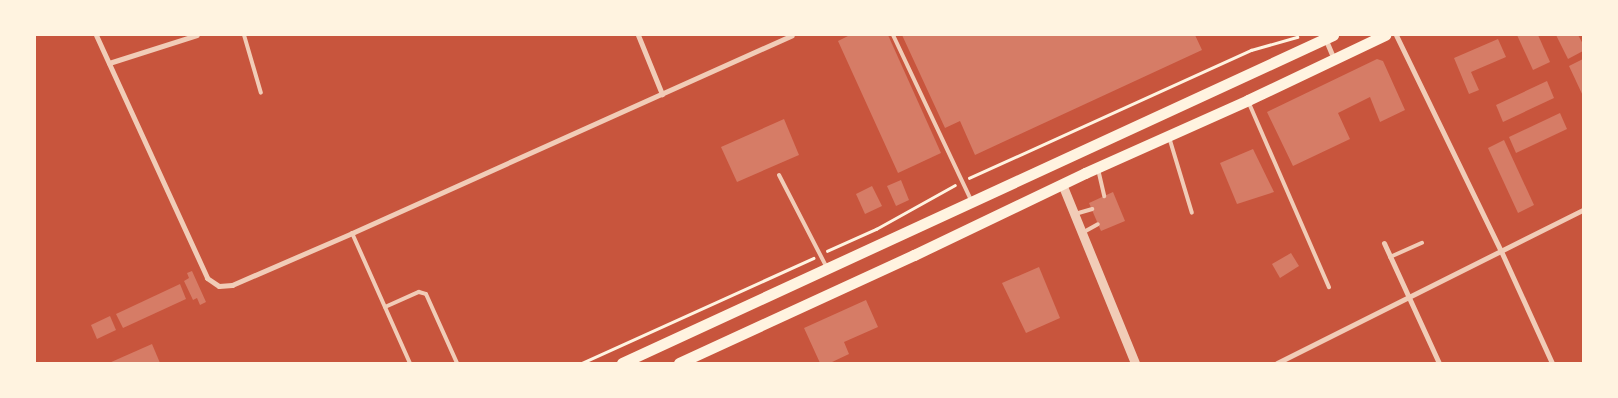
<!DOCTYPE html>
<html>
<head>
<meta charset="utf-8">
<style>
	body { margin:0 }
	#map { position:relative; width:1618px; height:398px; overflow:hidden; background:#c8553d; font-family:"Public Sans",sans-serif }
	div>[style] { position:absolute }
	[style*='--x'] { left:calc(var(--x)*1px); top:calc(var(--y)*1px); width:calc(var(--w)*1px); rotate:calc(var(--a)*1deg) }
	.building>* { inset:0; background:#d67c66 }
	.path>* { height:2.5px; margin:-1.25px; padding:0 1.25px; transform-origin:1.25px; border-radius:1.25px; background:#fff3e0 }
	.service>* { height:4px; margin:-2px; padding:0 2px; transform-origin:2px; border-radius:2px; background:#f1ccb7 }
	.minor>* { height:5px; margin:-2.5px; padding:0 2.5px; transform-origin:2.5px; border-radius:2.5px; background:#f1ccb7 }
	.tertiary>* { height:9px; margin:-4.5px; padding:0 4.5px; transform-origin:4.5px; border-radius:4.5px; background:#f1ccb7 }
	.primary>* { height:11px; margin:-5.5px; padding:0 5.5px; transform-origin:5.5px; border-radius:5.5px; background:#fff3e0 }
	span { translate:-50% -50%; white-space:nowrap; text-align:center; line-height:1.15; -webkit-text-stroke:4.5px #fff3e0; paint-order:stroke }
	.frame { position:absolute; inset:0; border:36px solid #fff3e0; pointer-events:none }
</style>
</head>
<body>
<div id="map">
	<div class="building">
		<div style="clip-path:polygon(850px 35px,888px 35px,941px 153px,898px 173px,838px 41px)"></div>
		<div style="clip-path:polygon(902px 35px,1195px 35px,1202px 50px,975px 155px,960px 121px,945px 128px)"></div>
		<div style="clip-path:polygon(1517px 35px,1538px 35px,1550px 62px,1533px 70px)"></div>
		<div style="clip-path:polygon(1556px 35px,1578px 35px,1583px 44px,1583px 51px,1568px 59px)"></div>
		<div style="clip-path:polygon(1498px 39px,1506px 57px,1471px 72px,1479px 90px,1469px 94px,1454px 58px)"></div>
		<div style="clip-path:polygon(1377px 59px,1383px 61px,1405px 110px,1380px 122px,1370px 97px,1338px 113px,1350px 139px,1293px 166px,1267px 112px)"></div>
		<div style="clip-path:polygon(1583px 59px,1583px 96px,1569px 66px)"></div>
		<div style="clip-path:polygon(1547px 81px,1554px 98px,1503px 122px,1496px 105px)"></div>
		<div style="clip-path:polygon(1560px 113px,1567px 129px,1516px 153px,1509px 137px)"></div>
		<div style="clip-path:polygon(784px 119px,799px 155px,737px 182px,721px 147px)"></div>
		<div style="clip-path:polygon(1504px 140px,1534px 205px,1518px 213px,1488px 148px)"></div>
		<div style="clip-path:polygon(1253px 149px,1274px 192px,1237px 204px,1220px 163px)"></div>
		<div style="clip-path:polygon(901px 180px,909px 200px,896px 206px,887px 186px)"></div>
		<div style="clip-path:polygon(872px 186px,882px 206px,865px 214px,856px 194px)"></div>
		<div style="clip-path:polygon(1113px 192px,1125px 221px,1101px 231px,1089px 203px)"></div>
		<div style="clip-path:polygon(1291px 253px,1299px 266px,1280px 278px,1272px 264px)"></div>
		<div style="clip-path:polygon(1039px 267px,1060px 318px,1026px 333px,1002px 283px)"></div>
		<div style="clip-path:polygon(192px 271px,206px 302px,200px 305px,197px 298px,193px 300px,184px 281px,189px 278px,187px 273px)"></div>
		<div style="clip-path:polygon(180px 284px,186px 299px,123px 328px,116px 314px)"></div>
		<div style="clip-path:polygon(866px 300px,878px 327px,844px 342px,849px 354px,830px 363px,820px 363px,804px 328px)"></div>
		<div style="clip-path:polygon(110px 316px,116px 330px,97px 339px,91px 325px)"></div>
		<div style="clip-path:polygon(152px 344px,160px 363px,109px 363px)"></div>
	</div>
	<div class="path">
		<div style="--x:969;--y:178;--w:310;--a:-24.4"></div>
		<div style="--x:1251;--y:50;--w:48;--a:-15.8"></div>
		<div style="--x:827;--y:251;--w:54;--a:-24.2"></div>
		<div style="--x:876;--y:229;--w:90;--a:-29.1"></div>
		<div style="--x:582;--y:363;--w:254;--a:-24.4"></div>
	</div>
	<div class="service">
		<div style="--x:244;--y:35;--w:60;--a:73.7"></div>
		<div style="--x:893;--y:35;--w:183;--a:64.7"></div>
		<div style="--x:1248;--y:101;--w:203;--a:66.5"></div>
		<div style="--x:1169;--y:137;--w:79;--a:73.2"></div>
		<div style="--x:1098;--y:169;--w:28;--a:77"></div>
		<div style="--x:779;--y:175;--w:102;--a:62.7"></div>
		<div style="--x:1075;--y:214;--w:18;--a:-16"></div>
		<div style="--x:352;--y:233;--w:142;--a:66"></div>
		<div style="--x:1082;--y:233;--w:18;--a:-29"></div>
		<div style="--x:1390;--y:257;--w:35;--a:-24"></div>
		<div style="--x:385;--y:307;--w:37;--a:-24"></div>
		<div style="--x:419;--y:292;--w:7;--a:16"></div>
		<div style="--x:426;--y:294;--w:76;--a:65.8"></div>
	</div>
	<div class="minor">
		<div style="--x:96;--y:35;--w:267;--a:65.4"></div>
		<div style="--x:207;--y:278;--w:14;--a:34"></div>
		<div style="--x:219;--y:286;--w:13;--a:-4"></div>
		<div style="--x:232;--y:285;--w:131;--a:-23.4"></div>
		<div style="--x:352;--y:233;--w:482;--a:-24.2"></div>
		<div style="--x:638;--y:35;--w:64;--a:67.9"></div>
		<div style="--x:1396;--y:35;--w:240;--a:64.1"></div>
		<div style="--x:1501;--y:251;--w:123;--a:65.5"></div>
		<div style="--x:1325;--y:38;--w:23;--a:67"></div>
		<div style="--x:109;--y:63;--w:92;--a:-17.7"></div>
		<div style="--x:1384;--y:243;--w:132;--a:65.4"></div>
		<div style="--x:1277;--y:363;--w:342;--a:-26.6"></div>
	</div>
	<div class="tertiary">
		<div style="--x:1062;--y:184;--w:193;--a:67.8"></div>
	</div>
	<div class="primary">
		<div style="--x:622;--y:363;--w:783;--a:-24.76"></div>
		<div style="--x:679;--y:363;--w:259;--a:-24.7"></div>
		<div style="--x:914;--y:255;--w:190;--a:-25.6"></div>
		<div style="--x:1085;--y:173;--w:179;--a:-24.1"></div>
		<div style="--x:1248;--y:100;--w:152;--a:-25.4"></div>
	</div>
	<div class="frame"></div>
</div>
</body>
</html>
